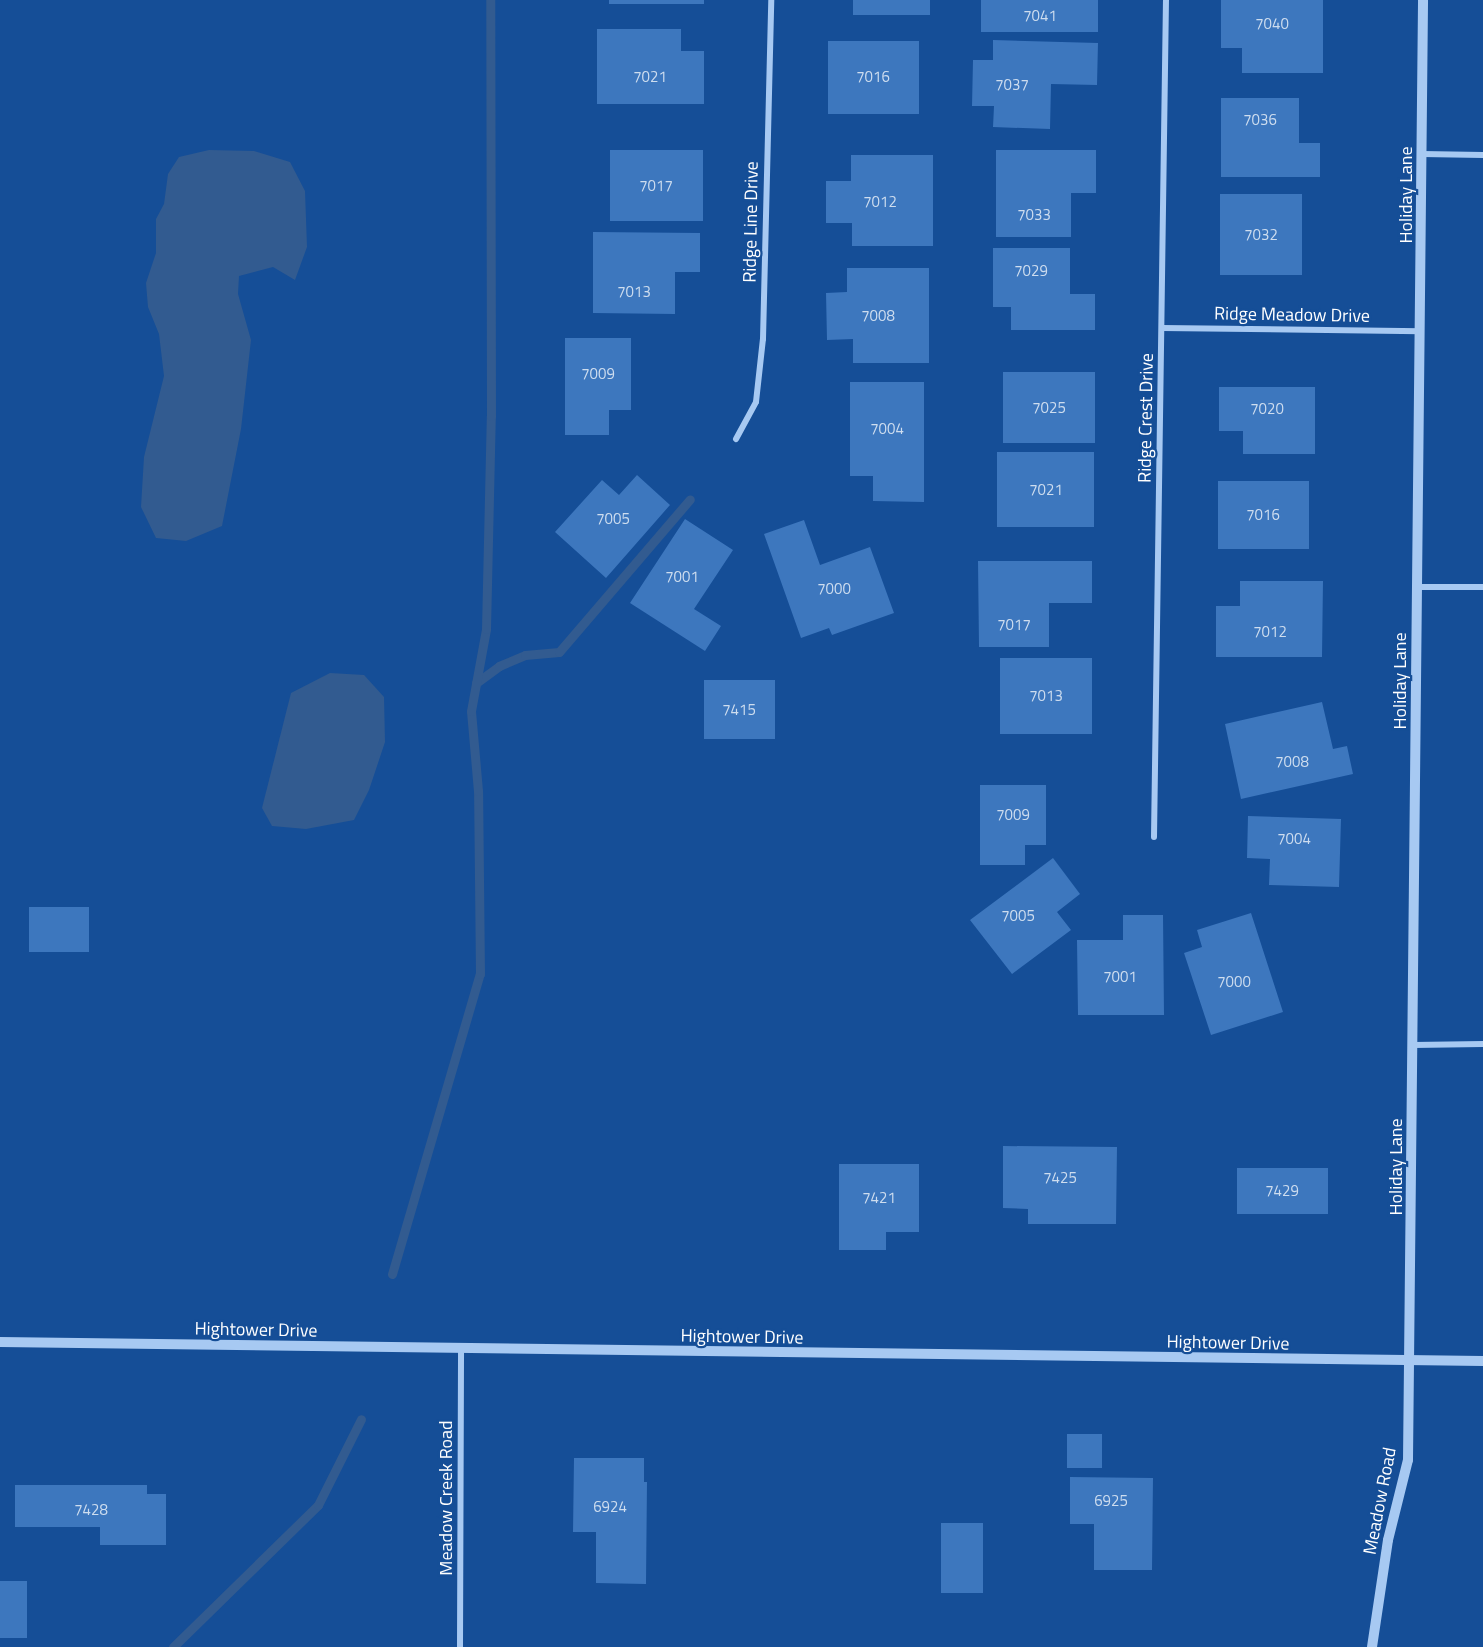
<!DOCTYPE html>
<html>
<head>
<meta charset="utf-8">
<style>
	body { margin:0 }
	#map { position:relative; width:1483px; height:1647px; overflow:hidden; background:#154e97; font-family:"Titillium Web",sans-serif }
	div>[style] { position:absolute }
	[style*='--x'] { left:calc(var(--x)*1px); top:calc(var(--y)*1px); width:calc(var(--w)*1px); rotate:calc(var(--a)*1deg) }
	.water>* { inset:0; background:#325b90 }
	.stream>* { height:9px; margin:-4.5px; padding:0 4.5px; transform-origin:4.5px; border-radius:4.5px; background:#325b90 }
	.building>* { inset:0; background:#3d77be }
	.minor>* { height:6px; margin:-3px; padding:0 3px; transform-origin:3px; border-radius:3px; background:#a7c9f2 }
	.tertiary>* { height:10px; margin:-5px; padding:0 5px; transform-origin:5px; border-radius:5px; background:#a7c9f2 }
	span { translate:-50% -50%; white-space:nowrap; text-align:center; line-height:1.15; -webkit-text-stroke:4.5px #154e97; paint-order:stroke }
	.number-label { font-size:15px; color:#ceddef }
	.number-label span { -webkit-text-stroke-width:0 }
	.street-label { font-size:18px; color:#fff }
</style>
</head>
<body>
<div id="map">
	<div class="water">
		<div style="clip-path:polygon(209px 150px,254px 151px,290px 162px,305px 191px,307px 247px,295px 280px,273px 267px,239px 276px,238px 294px,251px 340px,241px 429px,222px 526px,186px 541px,156px 538px,141px 507px,144px 457px,164px 376px,159px 334px,148px 307px,146px 283px,156px 253px,156px 219px,164px 204px,168px 174px,179px 157px)"></div>
		<div style="clip-path:polygon(330px 673px,364px 675px,384px 697px,385px 742px,369px 790px,354px 820px,306px 829px,272px 826px,262px 808px,291px 693px)"></div>
	</div>
	<div class="stream">
		<div style="--x:476;--y:683;--w:29;--a:-36"></div>
		<div style="--x:499;--y:666;--w:28;--a:-23"></div>
		<div style="--x:525;--y:655;--w:34;--a:-5"></div>
		<div style="--x:559;--y:652;--w:201;--a:-49.4"></div>
		<div style="--x:392;--y:1274;--w:313;--a:-73.7"></div>
		<div style="--x:480;--y:974;--w:183;--a:-90.6"></div>
		<div style="--x:478;--y:791;--w:80;--a:-95"></div>
		<div style="--x:471;--y:711;--w:83;--a:-79.6"></div>
		<div style="--x:486;--y:629;--w:213;--a:-88.7"></div>
		<div style="--x:491;--y:416;--w:416;--a:-90.1"></div>
		<div style="--x:173;--y:1647;--w:203;--a:-44.4"></div>
		<div style="--x:318;--y:1505;--w:96;--a:-63.4"></div>
	</div>
	<div class="building">
		<div style="clip-path:polygon(609px 0,704px 0,704px 4px,609px 4px)"></div>
		<div style="clip-path:polygon(853px 0,930px 0,930px 15px,853px 15px)"></div>
		<div style="clip-path:polygon(981px 0,1098px 0,1098px 32px,981px 32px)"></div>
		<div style="clip-path:polygon(1221px 0,1323px 0,1323px 73px,1242px 73px,1242px 48px,1221px 48px)"></div>
		<div style="clip-path:polygon(597px 29px,681px 29px,681px 51px,704px 51px,704px 104px,597px 104px)"></div>
		<div style="clip-path:polygon(993px 40px,1098px 43px,1097px 85px,1051px 84px,1050px 129px,993px 127px,994px 106px,972px 106px,973px 60px,993px 60px)"></div>
		<div style="clip-path:polygon(828px 41px,919px 41px,919px 114px,828px 114px)"></div>
		<div style="clip-path:polygon(1221px 98px,1299px 98px,1299px 143px,1320px 143px,1320px 177px,1221px 177px)"></div>
		<div style="clip-path:polygon(610px 150px,703px 150px,703px 221px,610px 221px)"></div>
		<div style="clip-path:polygon(996px 150px,1096px 150px,1096px 193px,1071px 193px,1071px 237px,996px 237px)"></div>
		<div style="clip-path:polygon(851px 155px,933px 155px,933px 246px,852px 246px,852px 223px,826px 223px,826px 181px,851px 181px)"></div>
		<div style="clip-path:polygon(1220px 194px,1302px 194px,1302px 275px,1220px 275px)"></div>
		<div style="clip-path:polygon(593px 232px,700px 233px,700px 272px,675px 272px,675px 314px,593px 313px)"></div>
		<div style="clip-path:polygon(993px 248px,1070px 248px,1070px 294px,1095px 294px,1095px 330px,1011px 330px,1011px 307px,993px 307px)"></div>
		<div style="clip-path:polygon(847px 268px,929px 268px,929px 363px,853px 363px,853px 339px,827px 340px,826px 293px,847px 292px)"></div>
		<div style="clip-path:polygon(565px 338px,631px 338px,631px 410px,609px 410px,609px 435px,565px 435px)"></div>
		<div style="clip-path:polygon(1003px 372px,1095px 372px,1095px 443px,1003px 443px)"></div>
		<div style="clip-path:polygon(850px 382px,924px 382px,924px 502px,873px 501px,873px 476px,850px 476px)"></div>
		<div style="clip-path:polygon(1219px 387px,1315px 387px,1315px 454px,1243px 454px,1243px 431px,1219px 431px)"></div>
		<div style="clip-path:polygon(997px 452px,1094px 452px,1094px 527px,997px 527px)"></div>
		<div style="clip-path:polygon(637px 475px,670px 505px,606px 578px,555px 532px,602px 480px,619px 495px)"></div>
		<div style="clip-path:polygon(1218px 481px,1309px 481px,1309px 549px,1218px 549px)"></div>
		<div style="clip-path:polygon(685px 519px,733px 550px,694px 609px,721px 626px,705px 651px,630px 603px)"></div>
		<div style="clip-path:polygon(804px 520px,820px 565px,870px 547px,894px 613px,832px 635px,829px 628px,801px 638px,764px 534px)"></div>
		<div style="clip-path:polygon(978px 561px,1092px 561px,1092px 603px,1049px 603px,1049px 647px,979px 647px)"></div>
		<div style="clip-path:polygon(1240px 581px,1323px 581px,1322px 657px,1216px 657px,1216px 606px,1240px 606px)"></div>
		<div style="clip-path:polygon(1000px 658px,1092px 658px,1092px 734px,1000px 734px)"></div>
		<div style="clip-path:polygon(704px 680px,775px 680px,775px 739px,704px 739px)"></div>
		<div style="clip-path:polygon(1322px 702px,1333px 749px,1347px 746px,1353px 774px,1241px 799px,1225px 724px)"></div>
		<div style="clip-path:polygon(980px 785px,1046px 785px,1046px 845px,1025px 845px,1025px 865px,980px 865px)"></div>
		<div style="clip-path:polygon(1248px 816px,1341px 819px,1339px 887px,1269px 885px,1270px 859px,1247px 858px)"></div>
		<div style="clip-path:polygon(1053px 858px,1080px 894px,1057px 912px,1071px 930px,1012px 974px,970px 920px)"></div>
		<div style="clip-path:polygon(29px 907px,89px 907px,89px 952px,29px 952px)"></div>
		<div style="clip-path:polygon(1251px 913px,1283px 1012px,1211px 1035px,1184px 953px,1202px 947px,1197px 930px)"></div>
		<div style="clip-path:polygon(1123px 915px,1163px 915px,1164px 1015px,1078px 1015px,1077px 940px,1123px 940px)"></div>
		<div style="clip-path:polygon(1003px 1146px,1117px 1147px,1116px 1224px,1028px 1224px,1028px 1209px,1003px 1208px)"></div>
		<div style="clip-path:polygon(839px 1164px,919px 1164px,919px 1232px,886px 1232px,886px 1250px,839px 1250px)"></div>
		<div style="clip-path:polygon(1237px 1168px,1328px 1168px,1328px 1214px,1237px 1214px)"></div>
		<div style="clip-path:polygon(1067px 1434px,1102px 1434px,1102px 1468px,1067px 1468px)"></div>
		<div style="clip-path:polygon(574px 1458px,644px 1458px,644px 1482px,647px 1482px,646px 1584px,596px 1583px,596px 1532px,573px 1532px)"></div>
		<div style="clip-path:polygon(1070px 1477px,1153px 1478px,1152px 1570px,1094px 1570px,1094px 1524px,1070px 1524px)"></div>
		<div style="clip-path:polygon(15px 1485px,147px 1485px,147px 1494px,166px 1494px,166px 1545px,100px 1545px,100px 1527px,15px 1527px)"></div>
		<div style="clip-path:polygon(941px 1523px,983px 1523px,983px 1593px,941px 1593px)"></div>
		<div style="clip-path:polygon(0 1581px,27px 1581px,27px 1638px,0 1638px)"></div>
	</div>
	<div class="minor">
		<div style="--x:1422;--y:154;--w:61;--a:0.9"></div>
		<div style="--x:1162;--y:328;--w:259;--a:0.7"></div>
		<div style="--x:736;--y:439;--w:42;--a:-61.6"></div>
		<div style="--x:756;--y:402;--w:63;--a:-83.7"></div>
		<div style="--x:763;--y:339;--w:339;--a:-88.6"></div>
		<div style="--x:1417;--y:587;--w:66;--a:0"></div>
		<div style="--x:1154;--y:837;--w:837;--a:-89.18"></div>
		<div style="--x:1413;--y:1045;--w:70;--a:-0.8"></div>
		<div style="--x:460;--y:1647;--w:297;--a:-89.8"></div>
	</div>
	<div class="tertiary">
		<div style="--x:0;--y:1342;--w:1483;--a:0.73"></div>
		<div style="--x:1372;--y:1647;--w:108;--a:-81.5"></div>
		<div style="--x:1388;--y:1540;--w:82;--a:-76"></div>
		<div style="--x:1408;--y:1460;--w:1460;--a:-89.41"></div>
	</div>
	<div class="number-label">
		<span style="left:1040px;top:16px">7041</span>
		<span style="left:1272px;top:24px">7040</span>
		<span style="left:650px;top:77px">7021</span>
		<span style="left:873px;top:77px">7016</span>
		<span style="left:1012px;top:85px">7037</span>
		<span style="left:1260px;top:120px">7036</span>
		<span style="left:656px;top:186px">7017</span>
		<span style="left:880px;top:202px">7012</span>
		<span style="left:1034px;top:215px">7033</span>
		<span style="left:1261px;top:235px">7032</span>
		<span style="left:1031px;top:271px">7029</span>
		<span style="left:634px;top:292px">7013</span>
		<span style="left:878px;top:316px">7008</span>
		<span style="left:598px;top:374px">7009</span>
		<span style="left:1049px;top:408px">7025</span>
		<span style="left:1267px;top:409px">7020</span>
		<span style="left:887px;top:429px">7004</span>
		<span style="left:1046px;top:490px">7021</span>
		<span style="left:1263px;top:515px">7016</span>
		<span style="left:613px;top:519px">7005</span>
		<span style="left:682px;top:577px">7001</span>
		<span style="left:834px;top:589px">7000</span>
		<span style="left:1014px;top:625px">7017</span>
		<span style="left:1270px;top:632px">7012</span>
		<span style="left:1046px;top:696px">7013</span>
		<span style="left:739px;top:710px">7415</span>
		<span style="left:1292px;top:762px">7008</span>
		<span style="left:1013px;top:815px">7009</span>
		<span style="left:1294px;top:839px">7004</span>
		<span style="left:1018px;top:916px">7005</span>
		<span style="left:1120px;top:977px">7001</span>
		<span style="left:1234px;top:982px">7000</span>
		<span style="left:1060px;top:1178px">7425</span>
		<span style="left:1282px;top:1191px">7429</span>
		<span style="left:879px;top:1198px">7421</span>
		<span style="left:1111px;top:1501px">6925</span>
		<span style="left:610px;top:1507px">6924</span>
		<span style="left:91px;top:1510px">7428</span>
	</div>
	<div class="street-label">
		<span style="left:1406px;top:195px;rotate:-90deg">Holiday Lane</span>
		<span style="left:751px;top:222px;rotate:-89deg">Ridge Line Drive</span>
		<span style="left:1292px;top:315px;rotate:1deg">Ridge Meadow Drive</span>
		<span style="left:1146px;top:418px;rotate:-89deg">Ridge Crest Drive</span>
		<span style="left:1400px;top:681px;rotate:-90deg">Holiday Lane</span>
		<span style="left:1396px;top:1167px;rotate:-90deg">Holiday Lane</span>
		<span style="left:256px;top:1330px;rotate:1deg">Hightower Drive</span>
		<span style="left:742px;top:1337px;rotate:1deg">Hightower Drive</span>
		<span style="left:1228px;top:1343px;rotate:1deg">Hightower Drive</span>
		<span style="left:446px;top:1498px;rotate:-90deg">Meadow Creek Road</span>
		<span style="left:1380px;top:1501px;rotate:-79deg">Meadow Road</span>
	</div>
</div>
</body>
</html>
